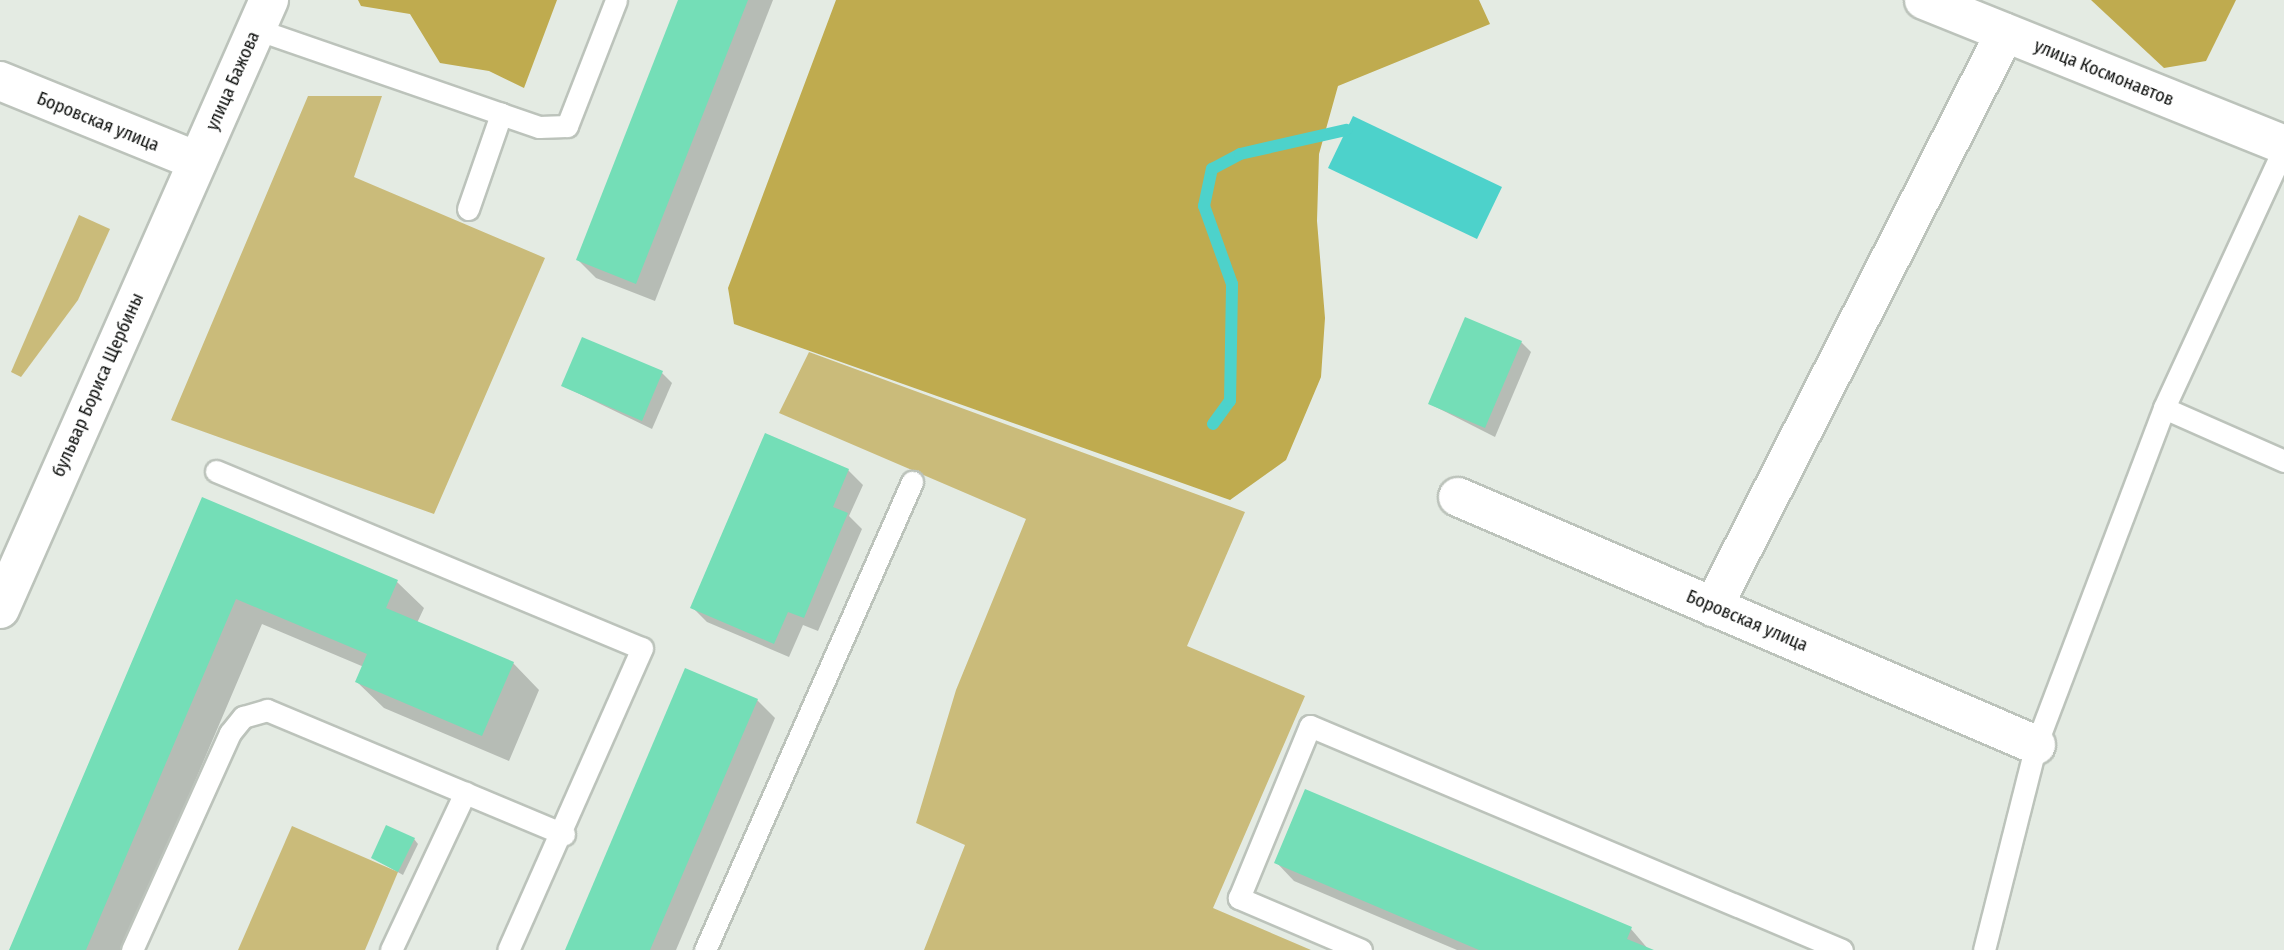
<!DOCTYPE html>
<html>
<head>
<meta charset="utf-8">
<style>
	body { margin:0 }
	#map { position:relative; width:2284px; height:950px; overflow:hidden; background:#e4ebe3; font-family:"Fira Sans Condensed",sans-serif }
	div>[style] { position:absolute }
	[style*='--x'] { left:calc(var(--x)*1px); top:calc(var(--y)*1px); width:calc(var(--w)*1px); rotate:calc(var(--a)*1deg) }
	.green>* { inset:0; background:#cabb7a }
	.forest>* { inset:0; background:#bfab4f }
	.water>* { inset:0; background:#4dd2cb }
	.shadow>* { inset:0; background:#0003 }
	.stream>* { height:12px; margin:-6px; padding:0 6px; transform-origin:6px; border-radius:6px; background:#4dd2cb }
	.building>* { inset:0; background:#74deb7 }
	.roads { filter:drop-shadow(2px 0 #bcc3bb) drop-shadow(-2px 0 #bcc3bb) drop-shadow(0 2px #bcc3bb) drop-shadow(0 -2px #bcc3bb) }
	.lane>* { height:21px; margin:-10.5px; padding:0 10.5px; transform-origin:10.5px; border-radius:10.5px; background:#fff }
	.street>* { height:38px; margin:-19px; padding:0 19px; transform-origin:19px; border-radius:19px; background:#fff }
	.secondary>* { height:38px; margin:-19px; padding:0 19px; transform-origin:19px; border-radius:19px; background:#fff }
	span { translate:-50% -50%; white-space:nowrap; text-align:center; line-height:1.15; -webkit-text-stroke:5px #fff; paint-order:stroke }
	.street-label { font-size:18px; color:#0e100e }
</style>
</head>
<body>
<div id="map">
	<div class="green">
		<div style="clip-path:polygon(308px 96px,382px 96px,354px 177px,545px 258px,434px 514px,171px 420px)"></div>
		<div style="clip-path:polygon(79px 215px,110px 229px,78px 300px,21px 377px,11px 372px)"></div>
		<div style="clip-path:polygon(809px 352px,1245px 512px,1187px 646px,1305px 696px,1213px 908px,1311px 950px,924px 950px,965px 845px,916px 823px,956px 690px,1026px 519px,779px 413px)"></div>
		<div style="clip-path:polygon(292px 826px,398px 872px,365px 950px,238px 950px)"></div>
	</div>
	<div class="forest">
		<div style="clip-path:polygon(358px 0,557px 0,524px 88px,489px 71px,440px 63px,410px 14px,361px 6px)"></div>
		<div style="clip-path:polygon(836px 0,1479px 0,1490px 24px,1338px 86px,1319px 154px,1317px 221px,1325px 318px,1321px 377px,1286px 460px,1230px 500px,734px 324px,728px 288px)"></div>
		<div style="clip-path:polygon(2091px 0,2236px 0,2206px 61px,2164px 68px)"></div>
	</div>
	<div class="water">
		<div style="clip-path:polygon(1353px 116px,1502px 187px,1477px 239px,1328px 168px)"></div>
	</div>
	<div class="shadow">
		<div style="clip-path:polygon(680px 0,773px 0,655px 301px,596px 278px,578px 260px)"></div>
		<div style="clip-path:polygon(1521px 342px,1531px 352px,1495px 437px,1430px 404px)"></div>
		<div style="clip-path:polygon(662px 373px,672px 383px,652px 429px,563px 386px)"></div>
		<div style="clip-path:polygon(848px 470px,863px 485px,849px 516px,862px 529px,818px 631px,803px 625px,789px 657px,707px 622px,692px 607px)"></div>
		<div style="clip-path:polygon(203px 499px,397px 582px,424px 608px,417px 623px,513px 663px,539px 690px,509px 761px,384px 708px,357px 682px,364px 667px,262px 624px,123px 950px,11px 950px)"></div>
		<div style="clip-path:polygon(757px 700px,775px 718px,676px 950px,567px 950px)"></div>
		<div style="clip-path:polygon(414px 839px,418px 844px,403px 875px,373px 858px)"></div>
		<div style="clip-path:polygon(1276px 862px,1631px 929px,1649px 950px,1457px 950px,1294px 881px)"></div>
	</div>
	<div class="stream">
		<div style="--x:1213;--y:424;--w:29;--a:-54"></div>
		<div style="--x:1230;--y:401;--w:117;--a:-89"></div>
		<div style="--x:1232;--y:284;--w:83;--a:-109.7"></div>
		<div style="--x:1204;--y:206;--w:38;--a:-78"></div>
		<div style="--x:1212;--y:169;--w:32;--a:-28"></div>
		<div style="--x:1240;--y:154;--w:109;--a:-12.8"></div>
	</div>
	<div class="building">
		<div style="clip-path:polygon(678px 0,748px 0,636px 284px,576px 260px)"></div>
		<div style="clip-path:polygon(1465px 317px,1522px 341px,1485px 428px,1428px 404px)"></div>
		<div style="clip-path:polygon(582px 337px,663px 371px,642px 421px,561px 386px)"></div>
		<div style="clip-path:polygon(765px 433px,849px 469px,833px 507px,848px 513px,804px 618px,788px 612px,774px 644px,690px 608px)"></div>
		<div style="clip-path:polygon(202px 497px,398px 580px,386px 608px,514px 662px,482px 736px,355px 682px,367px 654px,236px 599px,86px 950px,9px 950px)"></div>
		<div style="clip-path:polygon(685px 668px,758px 699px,650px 950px,565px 950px)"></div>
		<div style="clip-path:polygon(1305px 789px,1632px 927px,1627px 939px,1654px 950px,1479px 950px,1274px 863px)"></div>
		<div style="clip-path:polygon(386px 825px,415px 838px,398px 872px,371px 858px)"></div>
	</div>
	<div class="roads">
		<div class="lane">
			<div style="--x:256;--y:29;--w:259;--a:19.1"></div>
			<div style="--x:2284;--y:148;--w:286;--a:114.8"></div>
			<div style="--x:2164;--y:408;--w:131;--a:23.8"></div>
			<div style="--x:468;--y:209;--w:101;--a:-70.8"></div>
			<div style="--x:501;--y:114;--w:40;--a:18.9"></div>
			<div style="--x:539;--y:127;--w:28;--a:-2"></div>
			<div style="--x:567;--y:126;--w:135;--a:-68.7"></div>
			<div style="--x:216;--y:471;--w:461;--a:22.6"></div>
			<div style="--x:642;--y:648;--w:330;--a:113.9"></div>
			<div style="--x:132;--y:950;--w:238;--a:-65.7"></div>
			<div style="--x:230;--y:733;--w:21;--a:-51"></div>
			<div style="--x:243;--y:717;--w:25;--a:-16"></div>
			<div style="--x:267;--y:710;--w:322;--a:22.7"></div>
			<div style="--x:391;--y:950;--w:174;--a:-64.8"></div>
			<div style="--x:705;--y:950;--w:512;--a:-66.14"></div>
			<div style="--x:1361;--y:950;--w:133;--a:-156.9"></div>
			<div style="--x:1239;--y:898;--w:186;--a:-67.6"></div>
			<div style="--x:1310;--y:726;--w:577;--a:22.83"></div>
			<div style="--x:1984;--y:950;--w:211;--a:-75.8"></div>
			<div style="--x:2036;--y:745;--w:360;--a:-69.2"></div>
		</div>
		<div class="street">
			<div style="--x:1924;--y:0;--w:388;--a:21.9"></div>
			<div style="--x:0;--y:81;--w:213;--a:22.1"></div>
			<div style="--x:1458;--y:497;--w:629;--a:23.22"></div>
			<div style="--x:1713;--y:607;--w:644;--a:-63.04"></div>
		</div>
		<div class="secondary">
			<div style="--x:0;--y:609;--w:666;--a:-66.17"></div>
		</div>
	</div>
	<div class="street-label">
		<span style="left:2104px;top:73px;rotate:22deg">улица Космонавтов</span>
		<span style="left:233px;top:81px;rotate:-66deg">улица Бажова</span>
		<span style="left:98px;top:122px;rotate:22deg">Боровская улица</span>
		<span style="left:98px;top:385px;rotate:-66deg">бульвар Бориса Щербины</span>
		<span style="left:1747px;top:621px;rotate:23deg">Боровская улица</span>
	</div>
</div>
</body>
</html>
